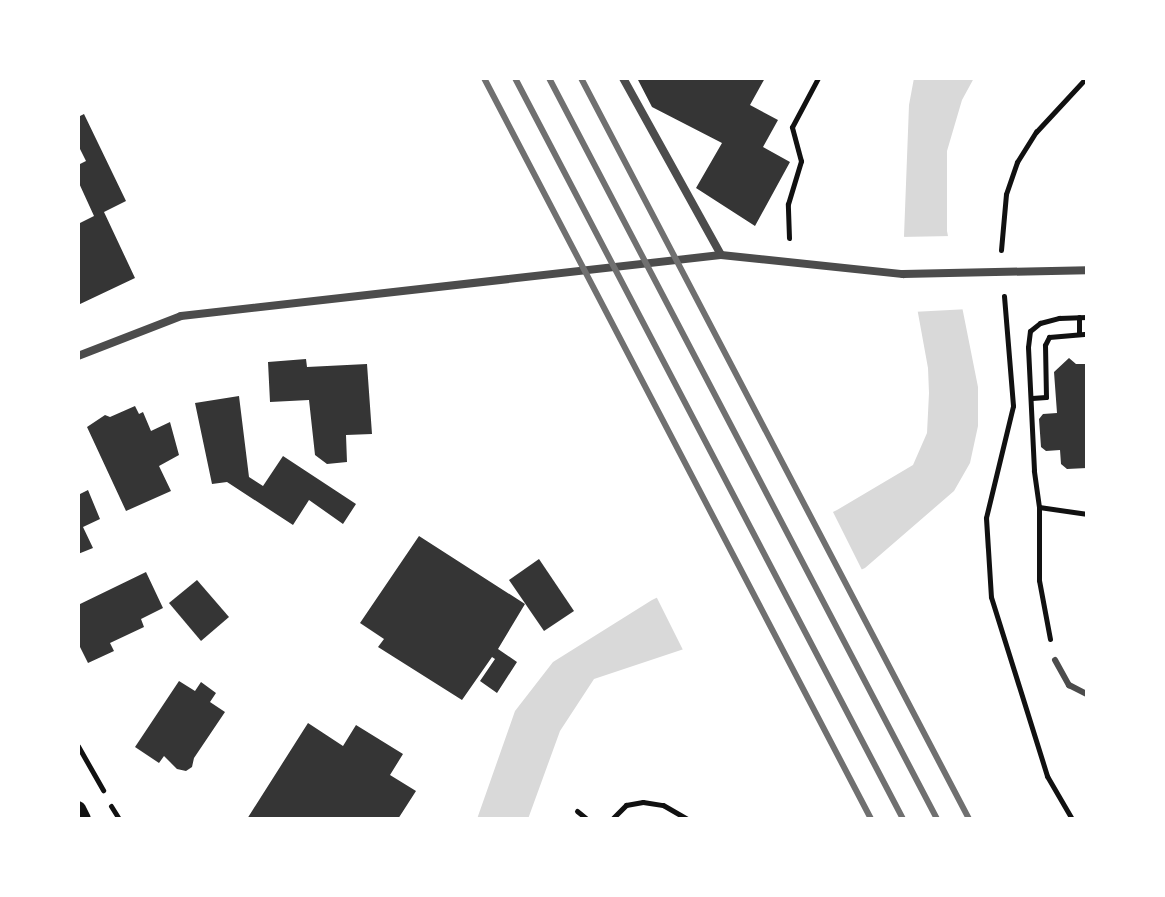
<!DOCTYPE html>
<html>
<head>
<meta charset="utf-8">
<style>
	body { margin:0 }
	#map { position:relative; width:1165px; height:897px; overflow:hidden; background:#fff; font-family:Ubuntu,sans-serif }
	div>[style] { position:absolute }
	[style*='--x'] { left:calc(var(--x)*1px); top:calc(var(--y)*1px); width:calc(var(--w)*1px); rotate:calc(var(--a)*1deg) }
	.water>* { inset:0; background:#d9d9d9 }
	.pier>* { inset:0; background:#fff }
	.building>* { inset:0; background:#353535 }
	.path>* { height:5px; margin:-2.5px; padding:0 2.5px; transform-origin:2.5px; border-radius:2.5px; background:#111 }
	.service>* { height:6px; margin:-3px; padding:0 3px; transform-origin:3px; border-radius:3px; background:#4c4c4c }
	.minor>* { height:8px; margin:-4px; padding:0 4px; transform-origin:4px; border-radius:4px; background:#4c4c4c }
	.secondary>* { height:16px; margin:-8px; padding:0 8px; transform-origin:8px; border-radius:8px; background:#111 }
	.rail>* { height:6px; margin:-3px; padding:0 3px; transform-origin:3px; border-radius:3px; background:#707070 }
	span { translate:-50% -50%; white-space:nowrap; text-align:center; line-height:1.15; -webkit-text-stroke:6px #fff; paint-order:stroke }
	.frame { position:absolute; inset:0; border:80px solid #fff; pointer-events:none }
</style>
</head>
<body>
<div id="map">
	<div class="water">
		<div style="clip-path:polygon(evenodd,914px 78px,974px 78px,962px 100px,947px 151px,947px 231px,978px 387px,978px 426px,970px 463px,954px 491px,865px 568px,690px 647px,594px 679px,560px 731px,528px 819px,477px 819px,515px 711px,553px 662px,652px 600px,837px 510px,913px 465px,927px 433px,929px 393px,928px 368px,904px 236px,909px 105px,914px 78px,843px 542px,840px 550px,675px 627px,675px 619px,843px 542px)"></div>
	</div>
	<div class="pier">
		<div style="clip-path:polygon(952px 236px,969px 309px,912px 312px,900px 237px)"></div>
		<div style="clip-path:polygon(831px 508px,863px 572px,685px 654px,655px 594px)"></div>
	</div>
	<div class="building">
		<div style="clip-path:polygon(637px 78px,765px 78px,750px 105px,778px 120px,763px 147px,790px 162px,755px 226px,696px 188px,722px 143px,652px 107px)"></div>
		<div style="clip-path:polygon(84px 114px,126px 201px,104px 212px,135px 278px,78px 305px,78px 224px,94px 216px,78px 181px,78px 165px,86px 161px,78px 145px,78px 117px)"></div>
		<div style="clip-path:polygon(1069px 358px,1076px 364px,1087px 364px,1087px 468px,1067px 469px,1061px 464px,1060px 450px,1046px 451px,1041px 447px,1039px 419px,1043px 414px,1057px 413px,1054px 372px)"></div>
		<div style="clip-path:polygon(306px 359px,307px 367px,367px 364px,372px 434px,346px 435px,347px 462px,327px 464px,315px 455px,309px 400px,270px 402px,268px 362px)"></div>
		<div style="clip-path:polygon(239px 396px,249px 477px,263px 486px,283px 456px,356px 504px,343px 524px,309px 500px,293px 525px,227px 482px,212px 484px,195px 403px)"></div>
		<div style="clip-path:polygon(135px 406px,139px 414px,143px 412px,151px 431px,170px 422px,179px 455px,159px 466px,171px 491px,126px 511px,87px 427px,105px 415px,110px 417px)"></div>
		<div style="clip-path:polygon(88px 490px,100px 519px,83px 527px,93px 548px,78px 554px,78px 495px)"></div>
		<div style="clip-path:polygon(419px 536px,525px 604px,498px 649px,517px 662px,497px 693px,480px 681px,495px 659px,492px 657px,462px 700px,378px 647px,384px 639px,360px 623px)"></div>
		<div style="clip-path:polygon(539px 559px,574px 611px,544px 631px,509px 580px)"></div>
		<div style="clip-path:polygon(146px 572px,163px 608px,141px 619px,144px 627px,110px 643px,114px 651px,88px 663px,78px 643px,78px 605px)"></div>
		<div style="clip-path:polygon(197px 580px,229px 617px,201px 641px,169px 603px)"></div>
		<div style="clip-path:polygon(179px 681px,195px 691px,201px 682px,216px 693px,210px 702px,225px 712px,194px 758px,192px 767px,186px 771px,177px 769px,164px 756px,159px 763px,135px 747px)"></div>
		<div style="clip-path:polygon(308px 723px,343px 746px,356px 725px,403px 754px,390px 775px,416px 791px,398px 819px,247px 819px)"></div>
	</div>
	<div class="path">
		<div style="--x:789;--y:238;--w:34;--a:-92"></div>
		<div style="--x:788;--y:204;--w:45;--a:-73.2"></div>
		<div style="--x:801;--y:161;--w:35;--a:-105"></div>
		<div style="--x:792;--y:127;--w:55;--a:-62"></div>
		<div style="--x:1001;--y:250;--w:56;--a:-84.9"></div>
		<div style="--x:1006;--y:194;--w:34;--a:-71"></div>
		<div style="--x:1017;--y:162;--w:36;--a:-58"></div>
		<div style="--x:1036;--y:132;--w:74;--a:-47.2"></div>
		<div style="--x:1004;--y:296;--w:110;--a:85.3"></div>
		<div style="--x:1013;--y:406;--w:115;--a:103.6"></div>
		<div style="--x:986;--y:518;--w:79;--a:86.4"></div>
		<div style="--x:991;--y:597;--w:188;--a:72.6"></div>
		<div style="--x:1047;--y:776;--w:50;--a:59.8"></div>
		<div style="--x:1079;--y:317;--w:17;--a:90"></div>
		<div style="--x:1032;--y:398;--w:14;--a:-4"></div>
		<div style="--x:1046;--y:397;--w:52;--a:-91.1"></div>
		<div style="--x:1045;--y:345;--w:9;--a:-63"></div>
		<div style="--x:1049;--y:337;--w:38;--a:-5"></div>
		<div style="--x:1039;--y:507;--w:49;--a:8.3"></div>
		<div style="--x:1050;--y:639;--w:60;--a:-100.6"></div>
		<div style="--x:1039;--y:580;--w:73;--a:-90"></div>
		<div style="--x:1039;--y:507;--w:37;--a:-98"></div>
		<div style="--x:1034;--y:470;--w:123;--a:-92.8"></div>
		<div style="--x:1028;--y:347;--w:16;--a:-83"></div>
		<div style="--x:1030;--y:331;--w:13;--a:-39"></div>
		<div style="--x:1040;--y:323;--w:20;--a:-15"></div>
		<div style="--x:1059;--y:318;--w:28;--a:-2"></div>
		<div style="--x:78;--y:746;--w:51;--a:60.4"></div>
		<div style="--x:111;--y:806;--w:15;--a:58"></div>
		<div style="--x:577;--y:811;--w:13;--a:39"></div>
		<div style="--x:612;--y:819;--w:20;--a:-45"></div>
		<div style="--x:626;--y:805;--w:17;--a:-10"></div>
		<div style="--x:643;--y:802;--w:20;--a:9"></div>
		<div style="--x:663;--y:805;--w:28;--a:30"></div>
	</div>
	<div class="service">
		<div style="--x:1055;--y:660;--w:29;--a:61"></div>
		<div style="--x:1069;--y:685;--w:20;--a:27"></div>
	</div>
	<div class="minor">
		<div style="--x:623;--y:78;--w:202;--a:61"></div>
		<div style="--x:78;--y:356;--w:110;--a:-21.2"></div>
		<div style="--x:181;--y:316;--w:543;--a:-6.44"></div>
		<div style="--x:721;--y:255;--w:183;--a:6"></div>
		<div style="--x:903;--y:274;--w:184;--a:-1.2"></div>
	</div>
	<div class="secondary">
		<div style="--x:78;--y:809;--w:11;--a:63"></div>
	</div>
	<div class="rail">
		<div style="--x:484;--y:78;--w:836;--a:62.42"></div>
		<div style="--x:515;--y:78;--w:836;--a:62.36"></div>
		<div style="--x:549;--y:78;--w:836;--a:62.36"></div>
		<div style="--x:581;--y:78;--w:836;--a:62.36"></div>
	</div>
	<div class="frame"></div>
</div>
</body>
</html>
